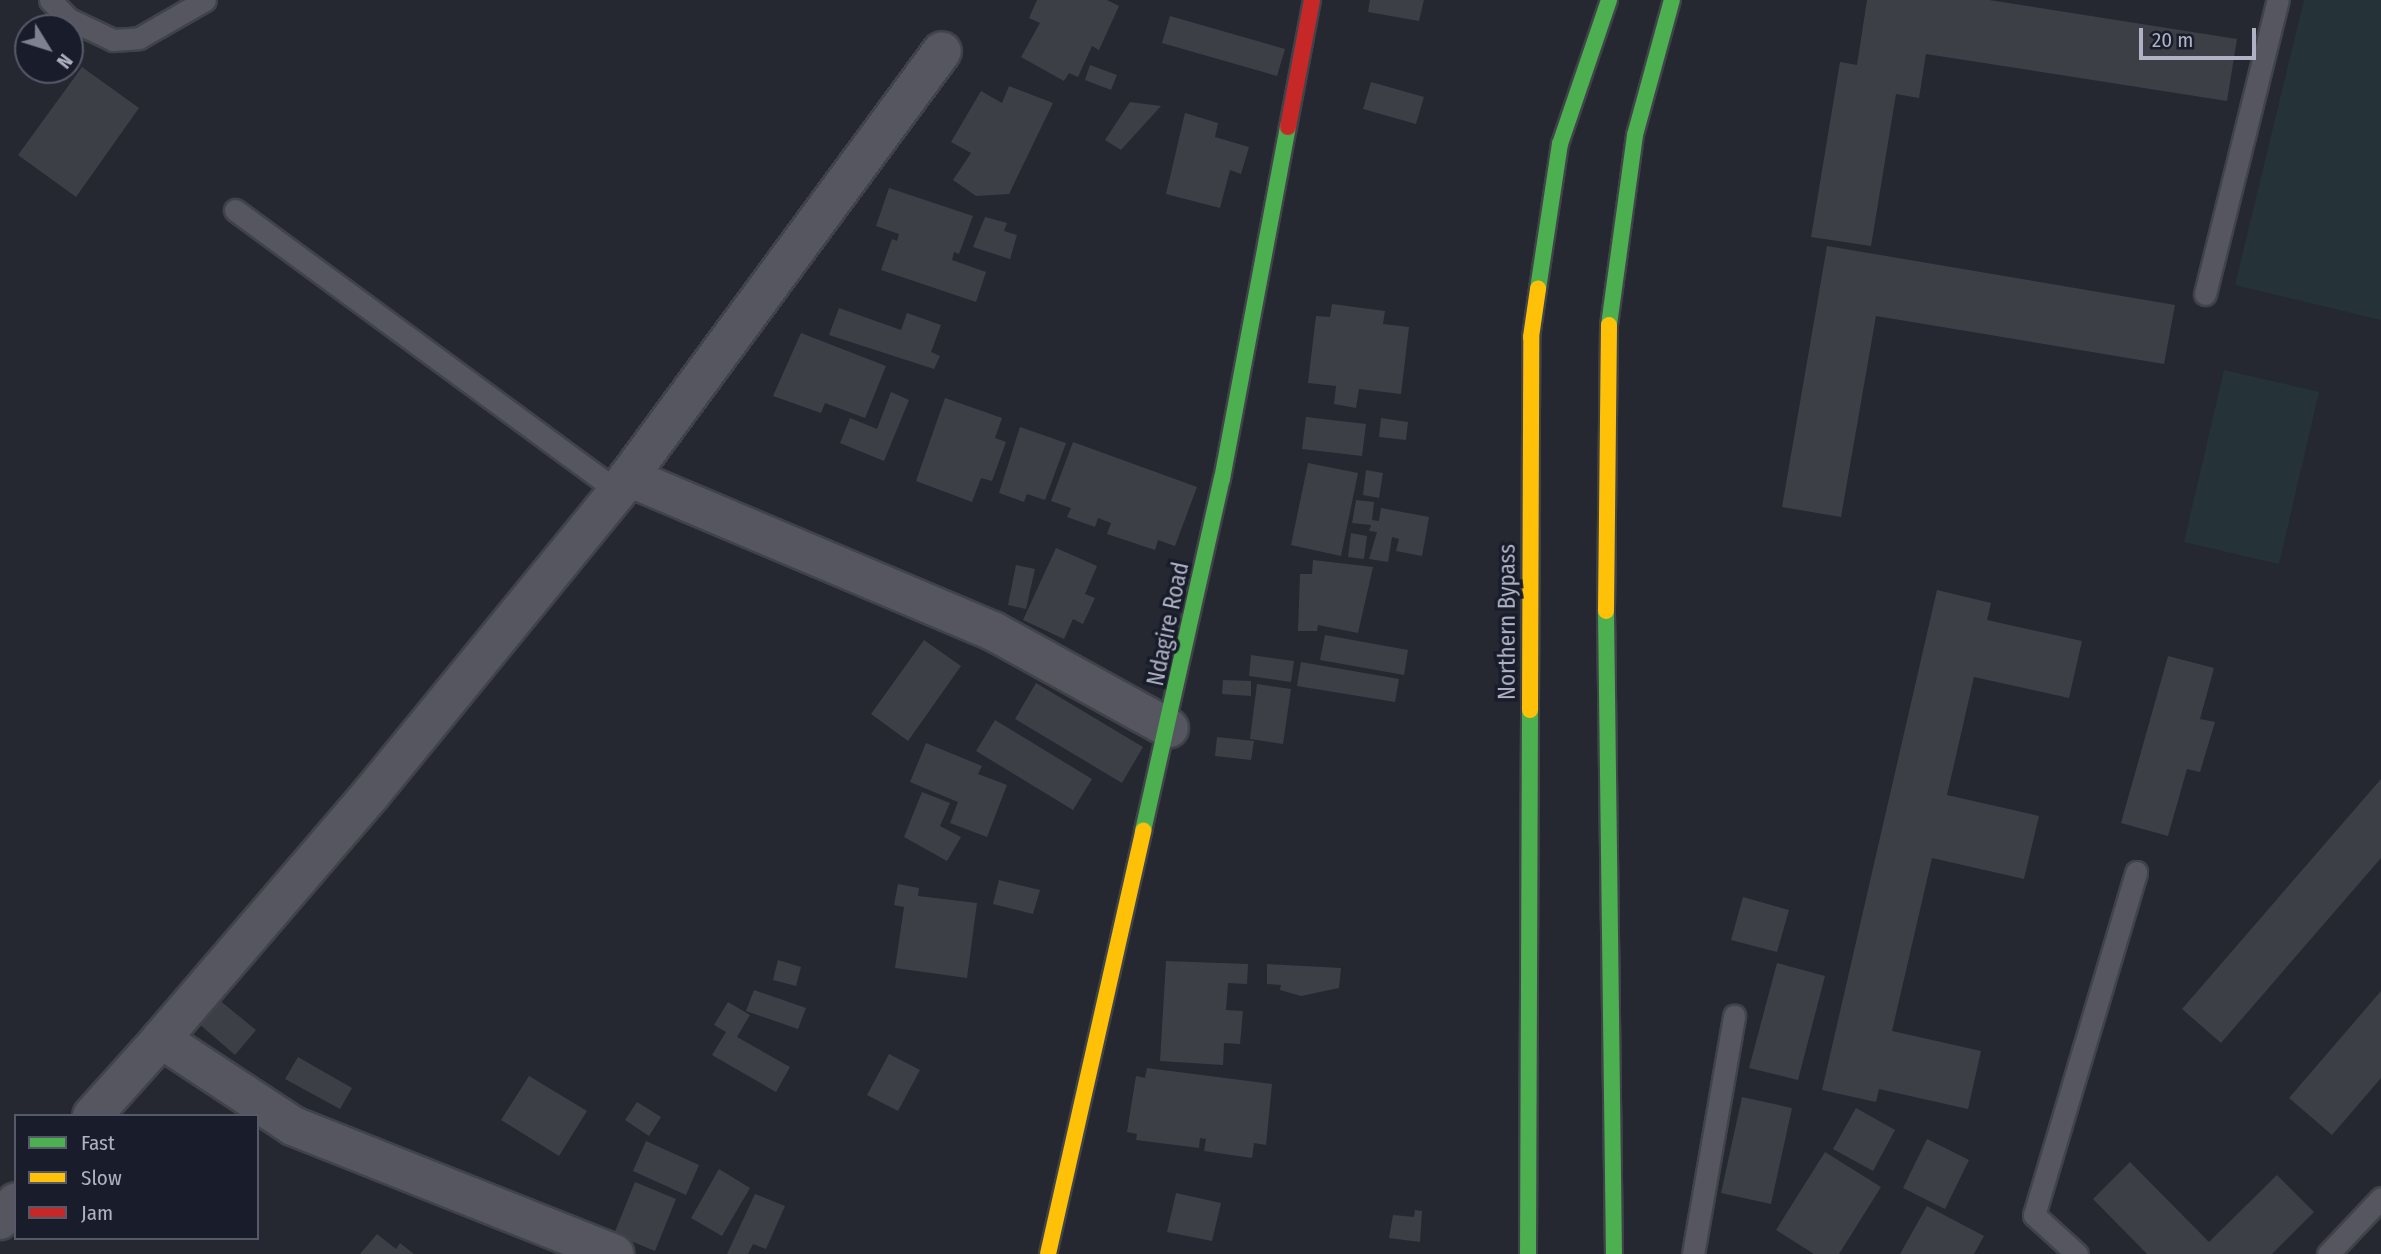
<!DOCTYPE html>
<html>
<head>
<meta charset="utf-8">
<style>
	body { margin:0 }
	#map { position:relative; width:2381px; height:1254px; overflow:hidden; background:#252830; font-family:"Fira Sans Condensed",sans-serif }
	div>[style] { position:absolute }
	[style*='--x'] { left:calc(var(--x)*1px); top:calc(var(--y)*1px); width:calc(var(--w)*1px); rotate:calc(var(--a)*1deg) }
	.green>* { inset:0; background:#253339 }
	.building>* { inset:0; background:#3d3f47 }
	.roads { filter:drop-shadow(2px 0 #404349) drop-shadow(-2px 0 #404349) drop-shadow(0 2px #404349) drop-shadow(0 -2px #404349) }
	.lane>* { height:21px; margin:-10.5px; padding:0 10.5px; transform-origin:10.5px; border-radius:10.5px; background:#55565f }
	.street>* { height:38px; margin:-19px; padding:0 19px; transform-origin:19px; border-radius:19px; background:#55565f }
	.fast>* { height:16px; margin:-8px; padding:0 8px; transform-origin:8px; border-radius:8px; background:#4caf50 }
	.slow>* { height:16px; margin:-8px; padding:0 8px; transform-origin:8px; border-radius:8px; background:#ffc107 }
	.jam>* { height:16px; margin:-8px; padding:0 8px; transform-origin:8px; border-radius:8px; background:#c62828 }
	span { translate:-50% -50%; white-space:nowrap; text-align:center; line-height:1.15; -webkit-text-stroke:7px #191d2b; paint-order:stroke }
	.street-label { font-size:23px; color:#aeb2c3 }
	.legend { position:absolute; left:14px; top:1114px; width:245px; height:126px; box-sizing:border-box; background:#191d2b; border:2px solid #555968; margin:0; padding:9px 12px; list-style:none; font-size:21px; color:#aeb2c3 }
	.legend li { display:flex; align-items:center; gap:14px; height:35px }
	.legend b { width:35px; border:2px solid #555968 }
	.north { position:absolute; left:14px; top:14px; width:70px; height:70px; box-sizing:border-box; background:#191d2b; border:2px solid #555968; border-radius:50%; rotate:128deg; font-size:19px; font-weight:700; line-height:28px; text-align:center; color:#aeb2c3 }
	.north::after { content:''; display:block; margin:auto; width:24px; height:32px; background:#7e8290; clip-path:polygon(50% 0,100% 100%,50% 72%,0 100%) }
	.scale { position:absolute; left:2139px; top:28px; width:117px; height:32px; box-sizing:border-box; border:4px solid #aeb2c3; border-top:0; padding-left:9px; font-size:21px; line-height:24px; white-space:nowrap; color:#aeb2c3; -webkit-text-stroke:5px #191d2b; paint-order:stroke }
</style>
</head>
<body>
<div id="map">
	<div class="green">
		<div style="clip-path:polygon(2304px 0,2381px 0,2381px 320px,2235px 285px)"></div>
		<div style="clip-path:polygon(2224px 370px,2319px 392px,2279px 564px,2184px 542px)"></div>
	</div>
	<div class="building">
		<div style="clip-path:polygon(1037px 0,1107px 0,1119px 6px,1099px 50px,1092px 46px,1078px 77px,1069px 73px,1064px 81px,1021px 57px,1040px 23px,1029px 18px)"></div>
		<div style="clip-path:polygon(1370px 0,1424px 0,1419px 21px,1368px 12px)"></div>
		<div style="clip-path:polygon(1867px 0,1989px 0,2237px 39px,2227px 101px,1926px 54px,1919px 98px,1896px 94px,1871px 246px,1811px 237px,1840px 62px,1857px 65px)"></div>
		<div style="clip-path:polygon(1170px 16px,1285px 49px,1277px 76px,1162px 43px)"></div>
		<div style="clip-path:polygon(1090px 65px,1117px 75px,1111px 90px,1085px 80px)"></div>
		<div style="clip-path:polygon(82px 67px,139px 108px,76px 197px,18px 155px)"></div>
		<div style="clip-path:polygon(1371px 82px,1424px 97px,1416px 124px,1363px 109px)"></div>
		<div style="clip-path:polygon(1009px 86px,1053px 103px,1009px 194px,976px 196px,953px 180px,971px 153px,951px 142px,981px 91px,1002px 103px)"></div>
		<div style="clip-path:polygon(1130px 102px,1161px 106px,1121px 150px,1105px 140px)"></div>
		<div style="clip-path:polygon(1185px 113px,1218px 123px,1215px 137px,1249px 147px,1241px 174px,1230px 170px,1220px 208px,1166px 194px)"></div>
		<div style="clip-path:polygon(889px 188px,973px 216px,959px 254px,954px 252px,952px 260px,986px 272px,976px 302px,881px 270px,892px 239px,897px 241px,899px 234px,876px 226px)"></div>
		<div style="clip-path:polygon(985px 217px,1007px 223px,1004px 231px,1017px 235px,1010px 259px,973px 247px)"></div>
		<div style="clip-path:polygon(1827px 246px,2175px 305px,2164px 364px,1876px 316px,1841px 517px,1782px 507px)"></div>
		<div style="clip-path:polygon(1332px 304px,1385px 311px,1383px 324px,1409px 327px,1401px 394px,1359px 389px,1356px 408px,1334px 404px,1336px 386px,1308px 383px,1316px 316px,1330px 317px)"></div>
		<div style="clip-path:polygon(839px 308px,901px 330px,907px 313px,941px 325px,931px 352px,940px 356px,934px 369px,829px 335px)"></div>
		<div style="clip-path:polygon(801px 333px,886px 366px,865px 418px,825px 403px,821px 413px,773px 396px)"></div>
		<div style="clip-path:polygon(891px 392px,909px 400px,884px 461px,840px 443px,850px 418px,877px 429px)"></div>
		<div style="clip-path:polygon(945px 398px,1002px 418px,995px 438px,1006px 442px,992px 481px,981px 478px,972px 502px,916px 481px)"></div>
		<div style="clip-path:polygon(1306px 417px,1366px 424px,1362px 456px,1302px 449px)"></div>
		<div style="clip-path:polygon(1381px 418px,1408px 422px,1406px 440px,1379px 437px)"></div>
		<div style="clip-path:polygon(1020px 427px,1066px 443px,1045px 500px,1027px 494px,1024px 502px,999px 493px)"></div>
		<div style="clip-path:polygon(1073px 442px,1197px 487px,1175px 546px,1158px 540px,1155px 550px,1107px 534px,1111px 523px,1098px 518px,1095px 527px,1067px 517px,1071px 508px,1051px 501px)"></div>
		<div style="clip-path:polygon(1308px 463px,1358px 473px,1341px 556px,1291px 545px)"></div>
		<div style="clip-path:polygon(1366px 470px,1383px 473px,1379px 498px,1363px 495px)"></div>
		<div style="clip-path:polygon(1356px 500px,1374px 502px,1372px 520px,1379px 521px,1381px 508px,1429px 517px,1422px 556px,1396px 551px,1399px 539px,1392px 537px,1388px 562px,1369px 559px,1377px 532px,1369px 531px,1371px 525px,1352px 523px)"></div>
		<div style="clip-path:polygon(1351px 533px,1367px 536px,1364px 559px,1348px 557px)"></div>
		<div style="clip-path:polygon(1056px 548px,1097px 566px,1085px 594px,1095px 598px,1083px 624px,1073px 619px,1064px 639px,1023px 620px)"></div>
		<div style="clip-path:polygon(1313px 560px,1373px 567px,1358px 633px,1318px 625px,1317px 631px,1298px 631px,1300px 574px,1312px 574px)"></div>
		<div style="clip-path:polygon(1016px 565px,1035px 569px,1026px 609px,1008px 605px)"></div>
		<div style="clip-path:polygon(1937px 590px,1991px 603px,1987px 620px,2082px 641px,2069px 698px,1974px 677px,1947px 795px,2039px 816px,2024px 879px,1932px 858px,1892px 1031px,1981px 1051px,1968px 1109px,1879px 1089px,1876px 1102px,1822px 1090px)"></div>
		<div style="clip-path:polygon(1325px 635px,1408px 650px,1404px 675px,1320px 660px)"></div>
		<div style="clip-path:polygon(924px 640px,961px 666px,908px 741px,871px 714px)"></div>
		<div style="clip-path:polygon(1251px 655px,1294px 661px,1291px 682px,1249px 676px)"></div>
		<div style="clip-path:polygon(2168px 656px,2214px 668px,2200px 719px,2215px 722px,2200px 772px,2187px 769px,2168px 836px,2121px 823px)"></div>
		<div style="clip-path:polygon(1301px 662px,1399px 679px,1395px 702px,1297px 686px)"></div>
		<div style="clip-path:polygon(1223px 680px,1251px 681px,1251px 696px,1222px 694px)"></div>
		<div style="clip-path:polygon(1036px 683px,1143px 747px,1122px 783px,1015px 719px)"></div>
		<div style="clip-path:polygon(1257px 684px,1291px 689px,1283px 744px,1250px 739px)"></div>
		<div style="clip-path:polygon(995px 720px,1092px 779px,1073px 810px,976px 751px)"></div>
		<div style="clip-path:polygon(1217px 737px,1254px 741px,1251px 760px,1215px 756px)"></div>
		<div style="clip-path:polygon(926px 743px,982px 766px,978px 774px,1007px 785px,987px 837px,950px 823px,958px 802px,910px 782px)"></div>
		<div style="clip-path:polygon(2381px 779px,2381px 858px,2221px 1043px,2182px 1009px)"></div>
		<div style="clip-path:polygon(922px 792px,950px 803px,940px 826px,961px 837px,947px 861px,904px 837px)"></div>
		<div style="clip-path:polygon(999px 880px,1040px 890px,1033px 914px,993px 904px)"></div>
		<div style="clip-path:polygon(898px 884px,919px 888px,918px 896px,977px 903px,967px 978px,895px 968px,904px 907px,894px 905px)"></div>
		<div style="clip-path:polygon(1743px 897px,1789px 910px,1777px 952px,1731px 940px)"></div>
		<div style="clip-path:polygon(778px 960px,801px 967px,796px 986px,773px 980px)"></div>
		<div style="clip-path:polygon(1166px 961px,1248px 964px,1247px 984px,1228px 983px,1226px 1010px,1243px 1011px,1240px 1044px,1224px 1043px,1223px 1065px,1160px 1061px)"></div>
		<div style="clip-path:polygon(1777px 963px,1825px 976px,1798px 1080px,1749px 1068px)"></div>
		<div style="clip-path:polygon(1267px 964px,1341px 968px,1339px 988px,1301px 996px,1280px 990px,1281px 985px,1267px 984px)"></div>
		<div style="clip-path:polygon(754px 990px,806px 1008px,798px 1029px,746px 1011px)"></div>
		<div style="clip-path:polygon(2381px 991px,2381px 1078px,2332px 1135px,2289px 1098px)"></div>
		<div style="clip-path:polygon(218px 999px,256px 1030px,235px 1055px,198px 1023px)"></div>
		<div style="clip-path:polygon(728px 1002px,750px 1015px,737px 1037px,790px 1067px,776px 1092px,712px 1055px,726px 1032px,714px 1025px)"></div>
		<div style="clip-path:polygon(889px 1054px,920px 1070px,898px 1111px,867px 1095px)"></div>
		<div style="clip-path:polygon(298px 1057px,352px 1088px,340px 1109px,285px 1079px)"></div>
		<div style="clip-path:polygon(1147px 1068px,1272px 1084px,1266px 1145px,1254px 1143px,1252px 1158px,1204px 1151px,1206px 1139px,1200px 1138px,1199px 1148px,1136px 1140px,1137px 1134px,1127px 1132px,1136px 1076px,1145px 1078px)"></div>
		<div style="clip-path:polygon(529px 1076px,587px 1111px,559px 1156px,501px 1120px)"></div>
		<div style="clip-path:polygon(1742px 1097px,1792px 1108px,1771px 1204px,1721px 1193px)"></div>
		<div style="clip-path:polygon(637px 1102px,661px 1117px,649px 1136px,625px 1120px)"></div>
		<div style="clip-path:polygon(1856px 1108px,1895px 1130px,1873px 1171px,1833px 1149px)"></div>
		<div style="clip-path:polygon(1927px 1139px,1969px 1160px,1945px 1209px,1903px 1188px)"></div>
		<div style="clip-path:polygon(646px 1141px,699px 1165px,686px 1195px,633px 1171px)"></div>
		<div style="clip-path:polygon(1825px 1152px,1881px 1187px,1839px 1254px,1814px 1254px,1776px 1230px)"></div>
		<div style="clip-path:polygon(2130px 1162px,2209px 1242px,2277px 1175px,2314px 1212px,2272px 1254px,2147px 1254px,2093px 1199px)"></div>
		<div style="clip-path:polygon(719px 1169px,750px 1188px,722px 1236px,691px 1218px)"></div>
		<div style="clip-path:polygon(635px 1182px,676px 1199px,655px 1251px,614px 1234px)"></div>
		<div style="clip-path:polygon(1176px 1193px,1221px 1203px,1212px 1241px,1167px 1232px)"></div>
		<div style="clip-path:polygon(755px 1194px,785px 1206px,766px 1249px,753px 1244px,748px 1254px,727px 1254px)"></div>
		<div style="clip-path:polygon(1927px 1206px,1984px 1236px,1974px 1254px,1900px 1254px)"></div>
		<div style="clip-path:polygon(1415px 1210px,1422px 1211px,1420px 1242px,1389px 1238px,1393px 1215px,1414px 1217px)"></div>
		<div style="clip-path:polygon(377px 1234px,396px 1249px,400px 1243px,414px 1254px,360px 1254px)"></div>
	</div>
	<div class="roads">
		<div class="lane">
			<div style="--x:50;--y:0;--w:27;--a:45"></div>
			<div style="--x:69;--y:19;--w:49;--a:25.5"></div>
			<div style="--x:113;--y:40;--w:26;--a:-4"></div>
			<div style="--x:139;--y:38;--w:76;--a:-29.9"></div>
			<div style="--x:235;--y:210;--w:475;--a:36.3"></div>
			<div style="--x:2205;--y:294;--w:303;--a:-76.1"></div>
			<div style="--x:1693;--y:1254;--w:242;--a:-80.2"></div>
			<div style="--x:2077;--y:1254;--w:58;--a:-137.8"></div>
			<div style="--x:2034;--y:1215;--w:358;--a:-73.4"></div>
			<div style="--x:2328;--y:1254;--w:77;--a:-46.6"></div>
		</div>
		<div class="street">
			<div style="--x:628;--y:477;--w:396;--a:22.9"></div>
			<div style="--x:993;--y:631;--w:201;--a:28.9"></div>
			<div style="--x:161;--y:1039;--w:323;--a:-49.4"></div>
			<div style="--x:371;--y:794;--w:391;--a:-50.8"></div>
			<div style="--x:618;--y:491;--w:546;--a:-53.63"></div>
			<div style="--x:92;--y:1116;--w:103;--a:-48.1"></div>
			<div style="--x:161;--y:1039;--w:158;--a:33.4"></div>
			<div style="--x:293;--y:1126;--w:346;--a:21.7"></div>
			<div style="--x:0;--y:1220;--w:24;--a:-48"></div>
		</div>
		<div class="fast">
			<div style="--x:1538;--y:289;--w:147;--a:-81.4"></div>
			<div style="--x:1560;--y:144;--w:152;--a:-71.2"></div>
			<div style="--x:1609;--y:325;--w:192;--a:-82.2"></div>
			<div style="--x:1635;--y:135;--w:140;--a:-74.7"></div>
			<div style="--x:1606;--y:611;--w:643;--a:89.29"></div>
			<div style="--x:1143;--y:831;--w:361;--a:-77.4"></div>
			<div style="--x:1222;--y:479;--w:358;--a:-79.4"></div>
			<div style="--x:1528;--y:1254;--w:544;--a:-89.79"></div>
		</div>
		<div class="slow">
			<div style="--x:1606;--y:611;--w:286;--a:-89.4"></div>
			<div style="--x:1530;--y:710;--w:373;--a:-89.8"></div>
			<div style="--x:1531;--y:337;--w:49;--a:-81.7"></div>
			<div style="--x:1048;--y:1254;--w:434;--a:-77.3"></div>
		</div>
		<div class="jam">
			<div style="--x:1288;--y:127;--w:129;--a:-79.3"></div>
		</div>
	</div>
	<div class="street-label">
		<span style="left:1507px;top:622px;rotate:-90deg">Northern Bypass</span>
		<span style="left:1168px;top:624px;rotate:-78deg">Ndagire Road</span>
	</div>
	<ul class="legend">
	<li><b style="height:9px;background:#4caf50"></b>Fast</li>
	<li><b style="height:9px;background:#ffc107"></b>Slow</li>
	<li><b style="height:9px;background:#c62828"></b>Jam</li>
	</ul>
	<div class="north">N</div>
	<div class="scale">20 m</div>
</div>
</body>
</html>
